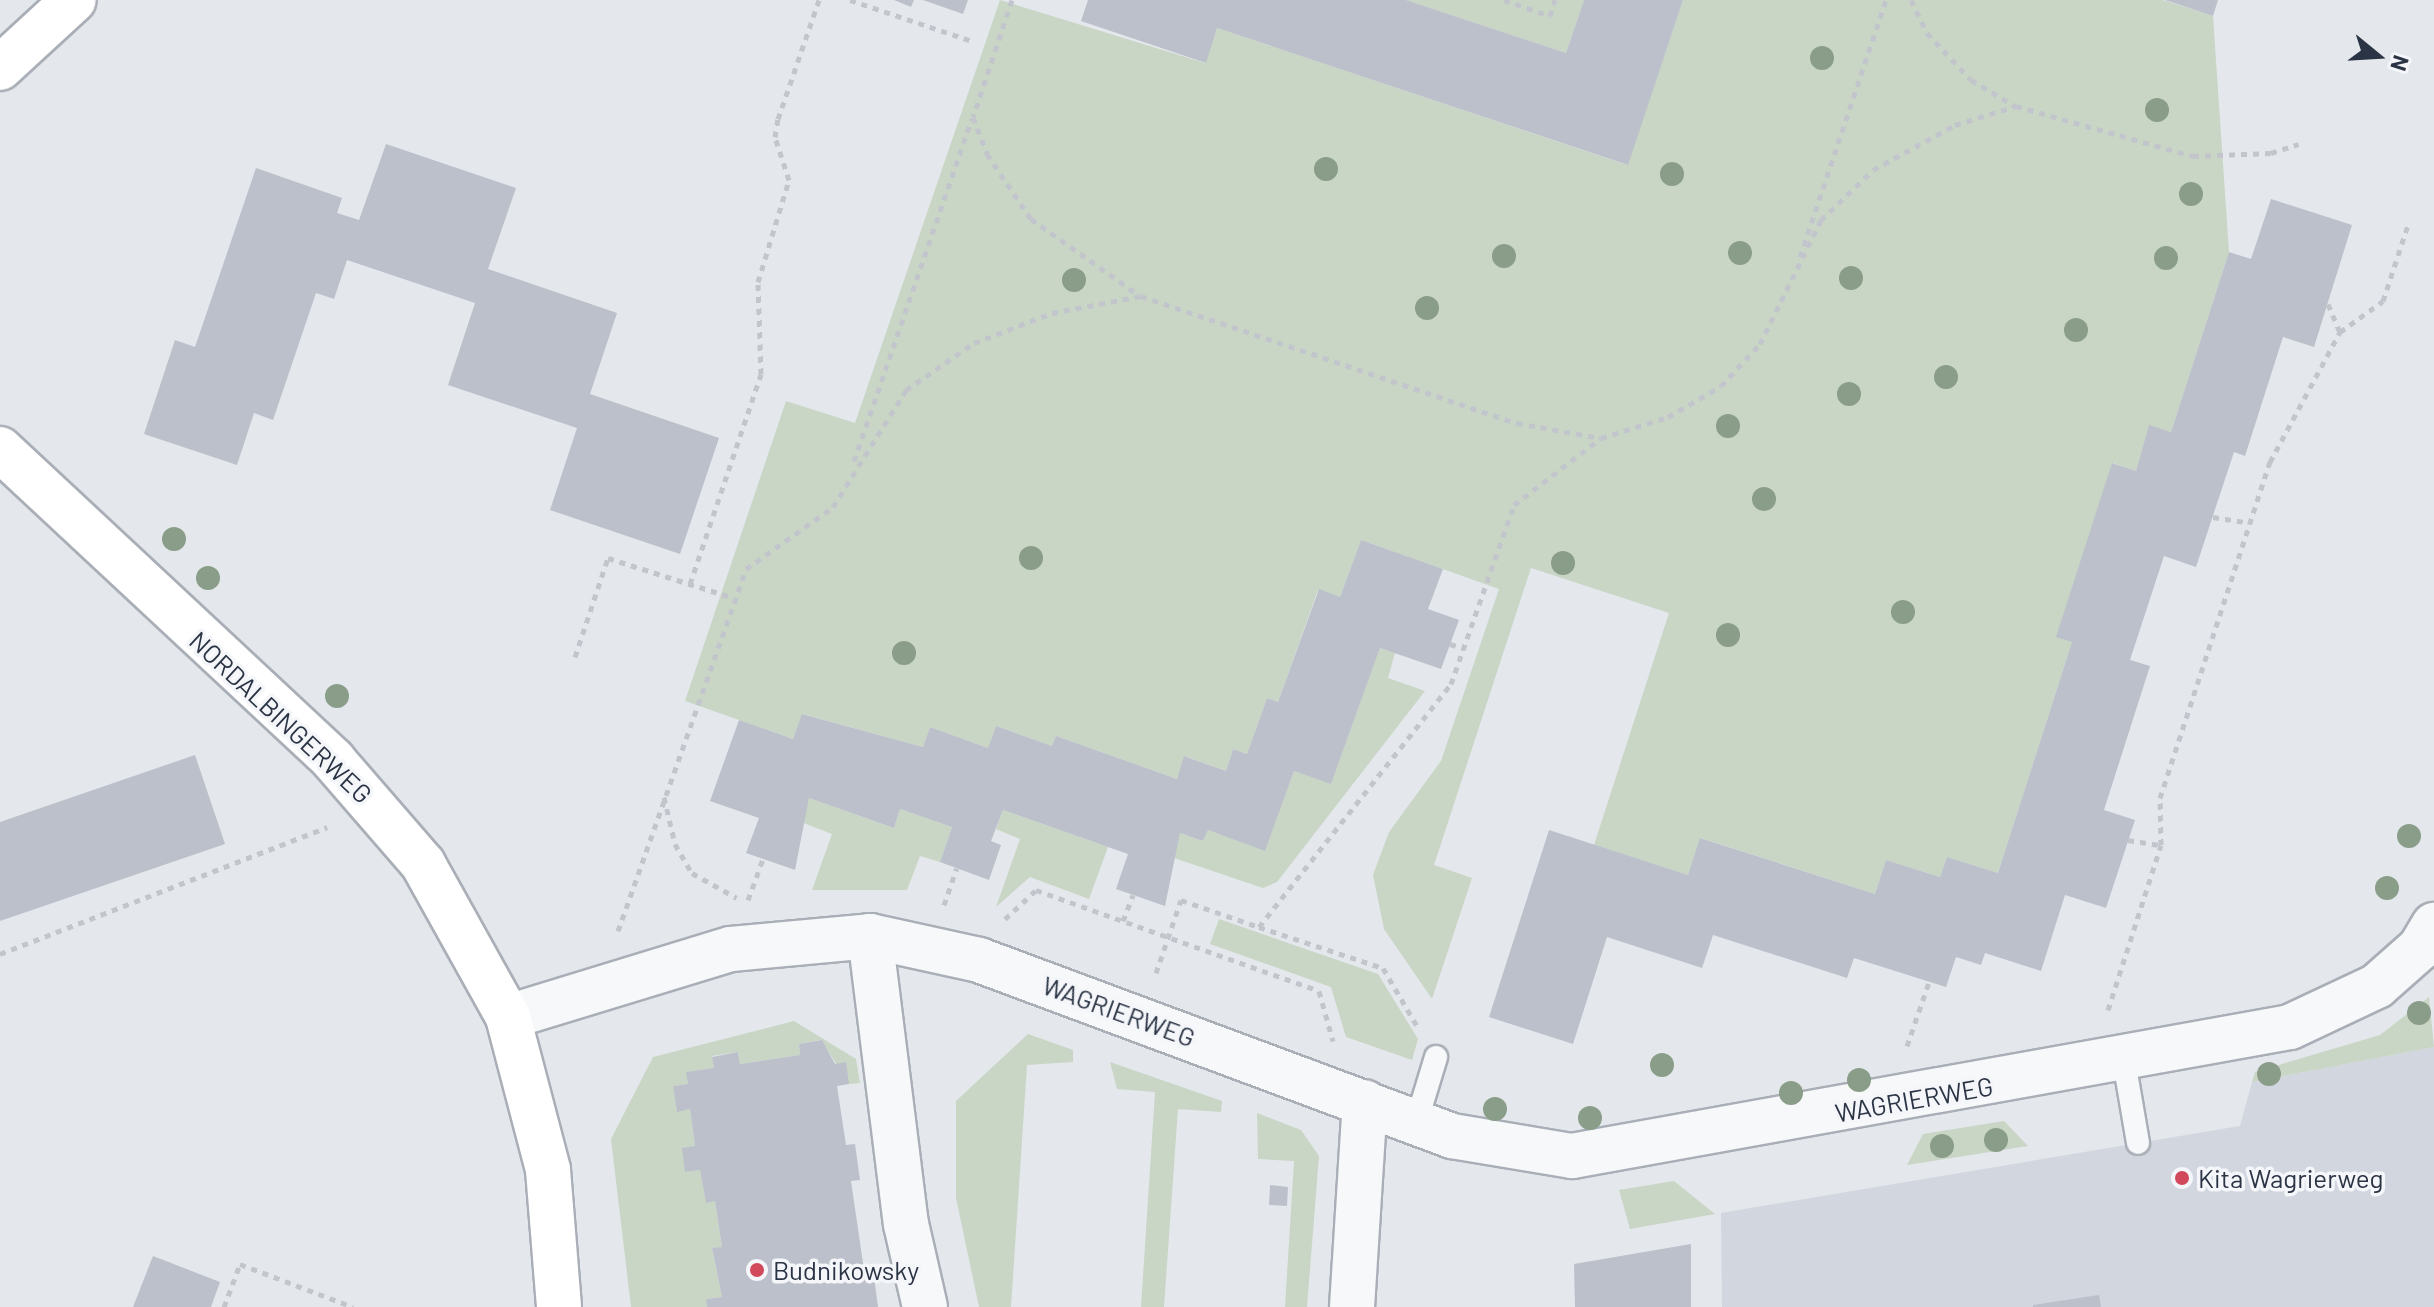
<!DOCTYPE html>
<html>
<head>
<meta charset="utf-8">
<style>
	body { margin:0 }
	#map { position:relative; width:2434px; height:1307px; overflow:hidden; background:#e4e7ec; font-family:Barlow,sans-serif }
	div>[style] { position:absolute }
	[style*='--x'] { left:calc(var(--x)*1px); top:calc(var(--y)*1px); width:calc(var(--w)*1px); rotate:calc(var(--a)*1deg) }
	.built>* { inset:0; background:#d2d6de }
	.green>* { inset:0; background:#c9d6c5 }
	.building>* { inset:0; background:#bbc0ca }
	.path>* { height:5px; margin-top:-2.5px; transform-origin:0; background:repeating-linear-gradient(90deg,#c2c5cb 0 6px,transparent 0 12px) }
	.roads { filter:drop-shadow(2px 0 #a9aeb7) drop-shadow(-2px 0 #a9aeb7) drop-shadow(0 2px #a9aeb7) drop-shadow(0 -2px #a9aeb7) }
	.lane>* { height:22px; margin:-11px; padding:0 11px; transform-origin:11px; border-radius:11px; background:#f7f8fa }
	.street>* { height:44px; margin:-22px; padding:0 22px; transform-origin:22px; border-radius:22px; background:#f7f8fa }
	.secondary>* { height:44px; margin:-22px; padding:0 22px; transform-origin:22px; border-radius:22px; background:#fff }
	.trees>* { width:24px; height:24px; margin:-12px; border-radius:50%; background:#899d89 }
	.dots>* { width:22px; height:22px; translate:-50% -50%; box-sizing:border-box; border:4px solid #f4f6f9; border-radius:50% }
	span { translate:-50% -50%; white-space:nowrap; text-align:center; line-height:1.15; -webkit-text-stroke:7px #f4f6f9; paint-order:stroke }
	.street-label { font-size:26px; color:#2b3445 }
	.poi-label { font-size:26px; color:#2b3445 }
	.left { translate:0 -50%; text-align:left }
	.north { position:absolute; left:2338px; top:16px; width:80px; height:80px; -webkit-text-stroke:6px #f4f6f9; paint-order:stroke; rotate:108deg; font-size:22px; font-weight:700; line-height:32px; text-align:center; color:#2b3445 }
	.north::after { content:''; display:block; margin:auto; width:28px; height:36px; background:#2b3445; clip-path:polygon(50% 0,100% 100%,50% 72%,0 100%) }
</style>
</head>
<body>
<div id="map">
	<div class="built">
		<div style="clip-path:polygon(2434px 1047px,2434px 1307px,1722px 1307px,1721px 1213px,2240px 1126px,2252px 1082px)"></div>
	</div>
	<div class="green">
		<div style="clip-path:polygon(1000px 0,1205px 63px,1217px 28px,1627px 165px,1683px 0,2163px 0,2213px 16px,2229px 252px,2171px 432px,2149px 426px,2136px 471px,2113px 463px,2072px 642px,1998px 873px,1947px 857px,1940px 877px,1886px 860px,1875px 894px,1701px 838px,1688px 875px,1594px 845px,1669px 613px,1531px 568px,1434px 865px,1472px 878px,1432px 999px,1384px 929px,1373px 875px,1389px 832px,1441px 761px,1499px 589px,1361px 540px,1340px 597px,1318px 590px,1278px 702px,1267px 698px,1247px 754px,1233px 749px,1226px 771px,1185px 756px,1177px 779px,1056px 736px,1052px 746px,996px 726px,988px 748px,930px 727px,923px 747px,803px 714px,793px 739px,685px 701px,786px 401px,855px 423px)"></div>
		<div style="clip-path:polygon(1406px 0,1584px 0,1566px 53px)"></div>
		<div style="clip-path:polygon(1380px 648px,1395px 653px,1388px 678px,1425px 691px,1277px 882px,1263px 888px,1171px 857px,1180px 833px,1203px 841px,1208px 830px,1265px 850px,1294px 771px,1331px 783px)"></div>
		<div style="clip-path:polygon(809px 798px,894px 828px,900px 809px,952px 827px,940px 862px,920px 856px,907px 890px,812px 890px,832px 834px,801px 822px)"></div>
		<div style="clip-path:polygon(1003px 810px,1108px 847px,1089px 899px,1030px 877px,996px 907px,1020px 839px,996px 829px)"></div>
		<div style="clip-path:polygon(1219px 919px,1378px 974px,1418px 1039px,1412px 1060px,1346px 1037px,1331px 987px,1210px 944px)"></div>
		<div style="clip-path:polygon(2429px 997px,2434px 1047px,2252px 1082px,2255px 1072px,2380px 1035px)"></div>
		<div style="clip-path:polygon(794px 1021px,856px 1059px,860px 1083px,849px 1084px,821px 1040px,799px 1044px,800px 1055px,740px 1064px,738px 1052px,712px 1056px,714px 1068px,687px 1072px,688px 1084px,673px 1086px,677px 1111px,690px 1109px,695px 1146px,685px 1172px,700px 1170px,706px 1202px,715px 1201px,722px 1247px,712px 1249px,722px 1297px,706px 1299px,707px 1307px,631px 1307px,611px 1139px,653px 1057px)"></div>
		<div style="clip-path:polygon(1028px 1034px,1073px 1050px,1073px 1062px,1027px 1065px,1011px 1307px,979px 1307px,956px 1198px,956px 1101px)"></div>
		<div style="clip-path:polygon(1110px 1062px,1222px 1101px,1221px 1112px,1178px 1109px,1164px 1307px,1141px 1307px,1155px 1092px,1117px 1089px)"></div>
		<div style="clip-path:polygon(1257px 1113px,1301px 1130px,1319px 1156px,1307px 1307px,1285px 1307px,1294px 1161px,1258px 1159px)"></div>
		<div style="clip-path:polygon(2004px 1121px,2028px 1146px,1907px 1165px,1923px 1134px)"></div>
		<div style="clip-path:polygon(1674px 1181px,1715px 1214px,1630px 1229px,1619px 1190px)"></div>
	</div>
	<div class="building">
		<div style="clip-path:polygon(894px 0,914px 0,911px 7px)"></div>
		<div style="clip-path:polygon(923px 0,968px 0,963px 14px)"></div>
		<div style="clip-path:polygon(1088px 0,1406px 0,1566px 53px,1584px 0,1683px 0,1628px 165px,1217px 28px,1206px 63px,1081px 21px)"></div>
		<div style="clip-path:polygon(2165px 0,2218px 0,2213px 16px)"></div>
		<div style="clip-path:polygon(386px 144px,516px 188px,488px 269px,617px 313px,590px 394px,719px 438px,680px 554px,550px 510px,577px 428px,448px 385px,475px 303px,347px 260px,334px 299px,316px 293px,273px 420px,254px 413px,237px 465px,144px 434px,175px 340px,195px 347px,256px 168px,342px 198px,337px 213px,359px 220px)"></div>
		<div style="clip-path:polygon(2271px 199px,2352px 225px,2314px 347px,2283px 337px,2245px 456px,2234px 452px,2196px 567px,2164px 556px,2130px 660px,2150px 666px,2104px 810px,2135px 820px,2106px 908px,2065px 895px,2041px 971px,1985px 953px,1981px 965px,1956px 957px,1946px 987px,1854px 958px,1847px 978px,1713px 935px,1702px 968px,1607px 937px,1573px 1044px,1489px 1017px,1549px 830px,1688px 875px,1700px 838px,1875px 894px,1886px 860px,1940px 877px,1947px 857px,1998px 873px,2072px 642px,2056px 637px,2112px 463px,2136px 471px,2149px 425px,2171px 432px,2229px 252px,2251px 259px)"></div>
		<div style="clip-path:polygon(1361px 540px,1443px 569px,1428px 609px,1459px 620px,1441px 669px,1380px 648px,1331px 784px,1294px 771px,1265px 851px,1208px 830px,1203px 841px,1180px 833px,1165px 906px,1116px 889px,1128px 854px,1003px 810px,991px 841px,1001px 845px,989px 880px,940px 862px,952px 827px,900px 809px,894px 828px,809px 798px,795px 870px,746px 853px,759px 818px,710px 801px,739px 720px,793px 739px,802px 714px,923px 747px,930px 727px,988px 748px,996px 726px,1052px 746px,1056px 736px,1177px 779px,1184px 756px,1226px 771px,1233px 749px,1247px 754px,1267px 698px,1278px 702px,1319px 589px,1340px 597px)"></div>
		<div style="clip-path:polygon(195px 755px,225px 844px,0 921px,0 822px)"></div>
		<div style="clip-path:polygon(822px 1040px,835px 1064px,846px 1062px,849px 1084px,837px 1086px,846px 1145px,855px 1144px,860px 1180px,851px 1181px,864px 1270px,873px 1269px,878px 1307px,707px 1307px,706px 1299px,722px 1297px,712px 1248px,722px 1247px,715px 1201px,706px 1203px,700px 1170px,685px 1172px,682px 1148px,695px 1146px,690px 1109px,677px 1112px,673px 1086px,688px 1084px,686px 1072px,714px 1068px,712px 1057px,738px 1052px,740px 1064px,800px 1055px,799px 1044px)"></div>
		<div style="clip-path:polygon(1270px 1185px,1288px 1187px,1287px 1206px,1269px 1205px)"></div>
		<div style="clip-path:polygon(1691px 1244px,1691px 1307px,1575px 1307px,1574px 1264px)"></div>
		<div style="clip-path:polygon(153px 1256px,220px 1282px,211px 1307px,133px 1307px)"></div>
		<div style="clip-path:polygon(2099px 1295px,2101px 1307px,2033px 1307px,2033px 1305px)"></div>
	</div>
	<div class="path">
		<div style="--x:850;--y:0;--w:126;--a:18.6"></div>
		<div style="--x:1012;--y:0;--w:123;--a:108.4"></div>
		<div style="--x:973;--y:117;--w:40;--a:69"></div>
		<div style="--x:987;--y:154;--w:78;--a:55.9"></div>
		<div style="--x:1031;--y:219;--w:133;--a:35.2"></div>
		<div style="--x:1504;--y:0;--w:49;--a:19.2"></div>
		<div style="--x:1550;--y:16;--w:17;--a:-73"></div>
		<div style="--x:1911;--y:0;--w:37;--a:64"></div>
		<div style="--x:1927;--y:33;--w:64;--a:46.9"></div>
		<div style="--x:1971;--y:80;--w:51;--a:30.6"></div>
		<div style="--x:1800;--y:257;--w:271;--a:-71.5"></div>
		<div style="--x:2328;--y:304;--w:30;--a:67"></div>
		<div style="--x:854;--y:461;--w:362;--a:-71"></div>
		<div style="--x:2213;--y:517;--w:36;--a:9"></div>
		<div style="--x:690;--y:584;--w:222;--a:-71.3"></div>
		<div style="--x:761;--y:374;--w:92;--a:-91.9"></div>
		<div style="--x:758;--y:282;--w:107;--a:-73.1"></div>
		<div style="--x:789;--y:180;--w:45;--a:-108"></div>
		<div style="--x:775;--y:137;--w:18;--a:-81"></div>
		<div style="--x:778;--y:119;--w:126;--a:-71"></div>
		<div style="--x:1450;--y:644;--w:14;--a:17"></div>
		<div style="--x:575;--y:657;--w:104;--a:-71.6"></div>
		<div style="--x:608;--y:558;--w:129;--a:17.6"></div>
		<div style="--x:664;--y:797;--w:48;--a:76.8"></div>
		<div style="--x:675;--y:844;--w:34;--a:60"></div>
		<div style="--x:692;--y:873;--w:51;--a:29.1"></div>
		<div style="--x:2128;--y:840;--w:33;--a:9"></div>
		<div style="--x:748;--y:900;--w:44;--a:-69.9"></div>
		<div style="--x:944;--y:905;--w:39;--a:-71"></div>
		<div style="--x:1005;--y:919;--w:42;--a:-43.1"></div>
		<div style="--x:1036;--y:890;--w:300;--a:19.6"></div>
		<div style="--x:1319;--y:991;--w:52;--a:74.4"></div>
		<div style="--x:1123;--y:921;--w:28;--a:-69"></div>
		<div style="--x:1259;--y:927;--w:131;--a:18.3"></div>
		<div style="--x:1383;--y:968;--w:67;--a:59.6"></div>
		<div style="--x:618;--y:931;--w:384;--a:-70.5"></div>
		<div style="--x:746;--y:569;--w:107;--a:-35.5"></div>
		<div style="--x:833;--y:507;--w:138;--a:-58"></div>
		<div style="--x:906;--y:390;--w:83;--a:-34.7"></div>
		<div style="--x:974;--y:343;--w:84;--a:-21"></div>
		<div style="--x:1052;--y:313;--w:91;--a:-10.8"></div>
		<div style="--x:1141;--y:296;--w:397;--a:18.7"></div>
		<div style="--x:1517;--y:423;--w:84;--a:10.2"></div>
		<div style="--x:0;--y:954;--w:351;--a:-21.2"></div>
		<div style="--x:1156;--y:973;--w:77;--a:-71.1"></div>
		<div style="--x:1181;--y:900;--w:83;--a:19.1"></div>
		<div style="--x:1259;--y:927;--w:310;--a:-51.7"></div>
		<div style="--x:1451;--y:684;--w:190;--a:-70.6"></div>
		<div style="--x:1514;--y:505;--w:110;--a:-37.6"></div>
		<div style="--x:1601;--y:438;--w:70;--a:-17.4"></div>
		<div style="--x:1668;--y:417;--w:61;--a:-30.3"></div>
		<div style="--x:1721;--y:386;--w:57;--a:-47.1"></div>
		<div style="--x:1760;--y:344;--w:138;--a:-63.8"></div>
		<div style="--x:1821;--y:220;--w:72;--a:-43.9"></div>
		<div style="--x:1873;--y:170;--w:94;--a:-28.8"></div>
		<div style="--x:1955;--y:125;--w:64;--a:-17.3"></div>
		<div style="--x:2016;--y:106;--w:184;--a:15.8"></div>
		<div style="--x:2193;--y:156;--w:78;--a:-2.2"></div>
		<div style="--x:2271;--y:153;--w:29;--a:-18"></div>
		<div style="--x:2108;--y:1010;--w:173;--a:-72.2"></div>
		<div style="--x:2161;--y:845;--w:47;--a:-91.2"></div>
		<div style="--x:2160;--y:798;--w:354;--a:-71.9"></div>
		<div style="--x:2270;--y:462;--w:148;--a:-61.7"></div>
		<div style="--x:2340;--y:332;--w:53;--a:-35.8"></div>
		<div style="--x:2383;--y:301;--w:80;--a:-71.8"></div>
		<div style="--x:1907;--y:1046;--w:68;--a:-71"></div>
		<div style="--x:224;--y:1307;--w:46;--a:-69.6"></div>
		<div style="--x:240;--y:1264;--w:121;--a:20.8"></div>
	</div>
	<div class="roads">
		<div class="lane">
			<div style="--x:2124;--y:1061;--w:83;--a:80.3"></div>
			<div style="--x:1416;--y:1123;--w:69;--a:-73.1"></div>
		</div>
		<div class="street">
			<div style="--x:870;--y:936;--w:290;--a:82.9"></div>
			<div style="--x:906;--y:1224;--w:85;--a:77.1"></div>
			<div style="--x:508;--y:1017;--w:233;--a:-17"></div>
			<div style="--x:731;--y:949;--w:140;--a:-5.3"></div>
			<div style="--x:870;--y:936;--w:112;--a:12.4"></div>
			<div style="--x:979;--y:960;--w:505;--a:20.41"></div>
			<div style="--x:1452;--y:1136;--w:122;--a:9.5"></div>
			<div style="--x:1572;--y:1156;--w:729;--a:-10.19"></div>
			<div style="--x:2290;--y:1027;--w:96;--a:-25.2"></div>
			<div style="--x:2377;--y:986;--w:57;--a:-41.5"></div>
			<div style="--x:2420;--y:948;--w:27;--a:-59"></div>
			<div style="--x:1352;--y:1307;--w:205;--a:-86.4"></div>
		</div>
		<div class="secondary">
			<div style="--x:0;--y:68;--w:100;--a:-42.6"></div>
			<div style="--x:0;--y:449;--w:456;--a:43"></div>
			<div style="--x:333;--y:760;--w:138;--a:49.1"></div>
			<div style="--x:423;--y:864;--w:175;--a:60.9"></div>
			<div style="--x:508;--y:1017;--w:158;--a:75.3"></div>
			<div style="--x:548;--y:1170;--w:137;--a:85.4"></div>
		</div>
	</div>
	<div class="trees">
		<div style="left:1822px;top:58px"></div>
		<div style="left:2157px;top:110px"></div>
		<div style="left:1326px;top:169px"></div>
		<div style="left:1672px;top:174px"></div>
		<div style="left:2191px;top:194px"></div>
		<div style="left:1740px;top:253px"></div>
		<div style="left:1504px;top:256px"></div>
		<div style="left:2166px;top:258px"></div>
		<div style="left:1851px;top:278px"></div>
		<div style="left:1074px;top:280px"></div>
		<div style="left:1427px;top:308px"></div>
		<div style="left:2076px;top:330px"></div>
		<div style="left:1946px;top:377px"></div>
		<div style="left:1849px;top:394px"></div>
		<div style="left:1728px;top:426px"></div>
		<div style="left:1764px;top:499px"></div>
		<div style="left:174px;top:539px"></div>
		<div style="left:1031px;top:558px"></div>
		<div style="left:1563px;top:563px"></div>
		<div style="left:208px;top:578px"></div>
		<div style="left:1903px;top:612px"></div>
		<div style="left:1728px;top:635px"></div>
		<div style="left:904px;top:653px"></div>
		<div style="left:337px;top:696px"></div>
		<div style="left:2409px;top:836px"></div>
		<div style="left:2387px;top:888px"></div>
		<div style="left:2419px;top:1013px"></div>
		<div style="left:1662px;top:1065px"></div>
		<div style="left:2269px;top:1074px"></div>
		<div style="left:1859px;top:1080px"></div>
		<div style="left:1791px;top:1093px"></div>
		<div style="left:1495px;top:1109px"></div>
		<div style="left:1590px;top:1118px"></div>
		<div style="left:1996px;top:1140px"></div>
		<div style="left:1942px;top:1146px"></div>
	</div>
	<div class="dots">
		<div style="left:2182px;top:1178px;background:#d1495b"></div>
		<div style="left:757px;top:1270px;background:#d1495b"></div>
	</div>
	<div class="street-label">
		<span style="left:281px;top:717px;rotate:43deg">NORDALBINGERWEG</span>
		<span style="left:1119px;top:1011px;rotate:20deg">WAGRIERWEG</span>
		<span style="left:1914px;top:1099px;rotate:-10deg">WAGRIERWEG</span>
	</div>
	<div class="poi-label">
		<span class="left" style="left:2198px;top:1178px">Kita Wagrierweg</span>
		<span class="left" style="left:773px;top:1270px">Budnikowsky</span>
	</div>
	<div class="north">N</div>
</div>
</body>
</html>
